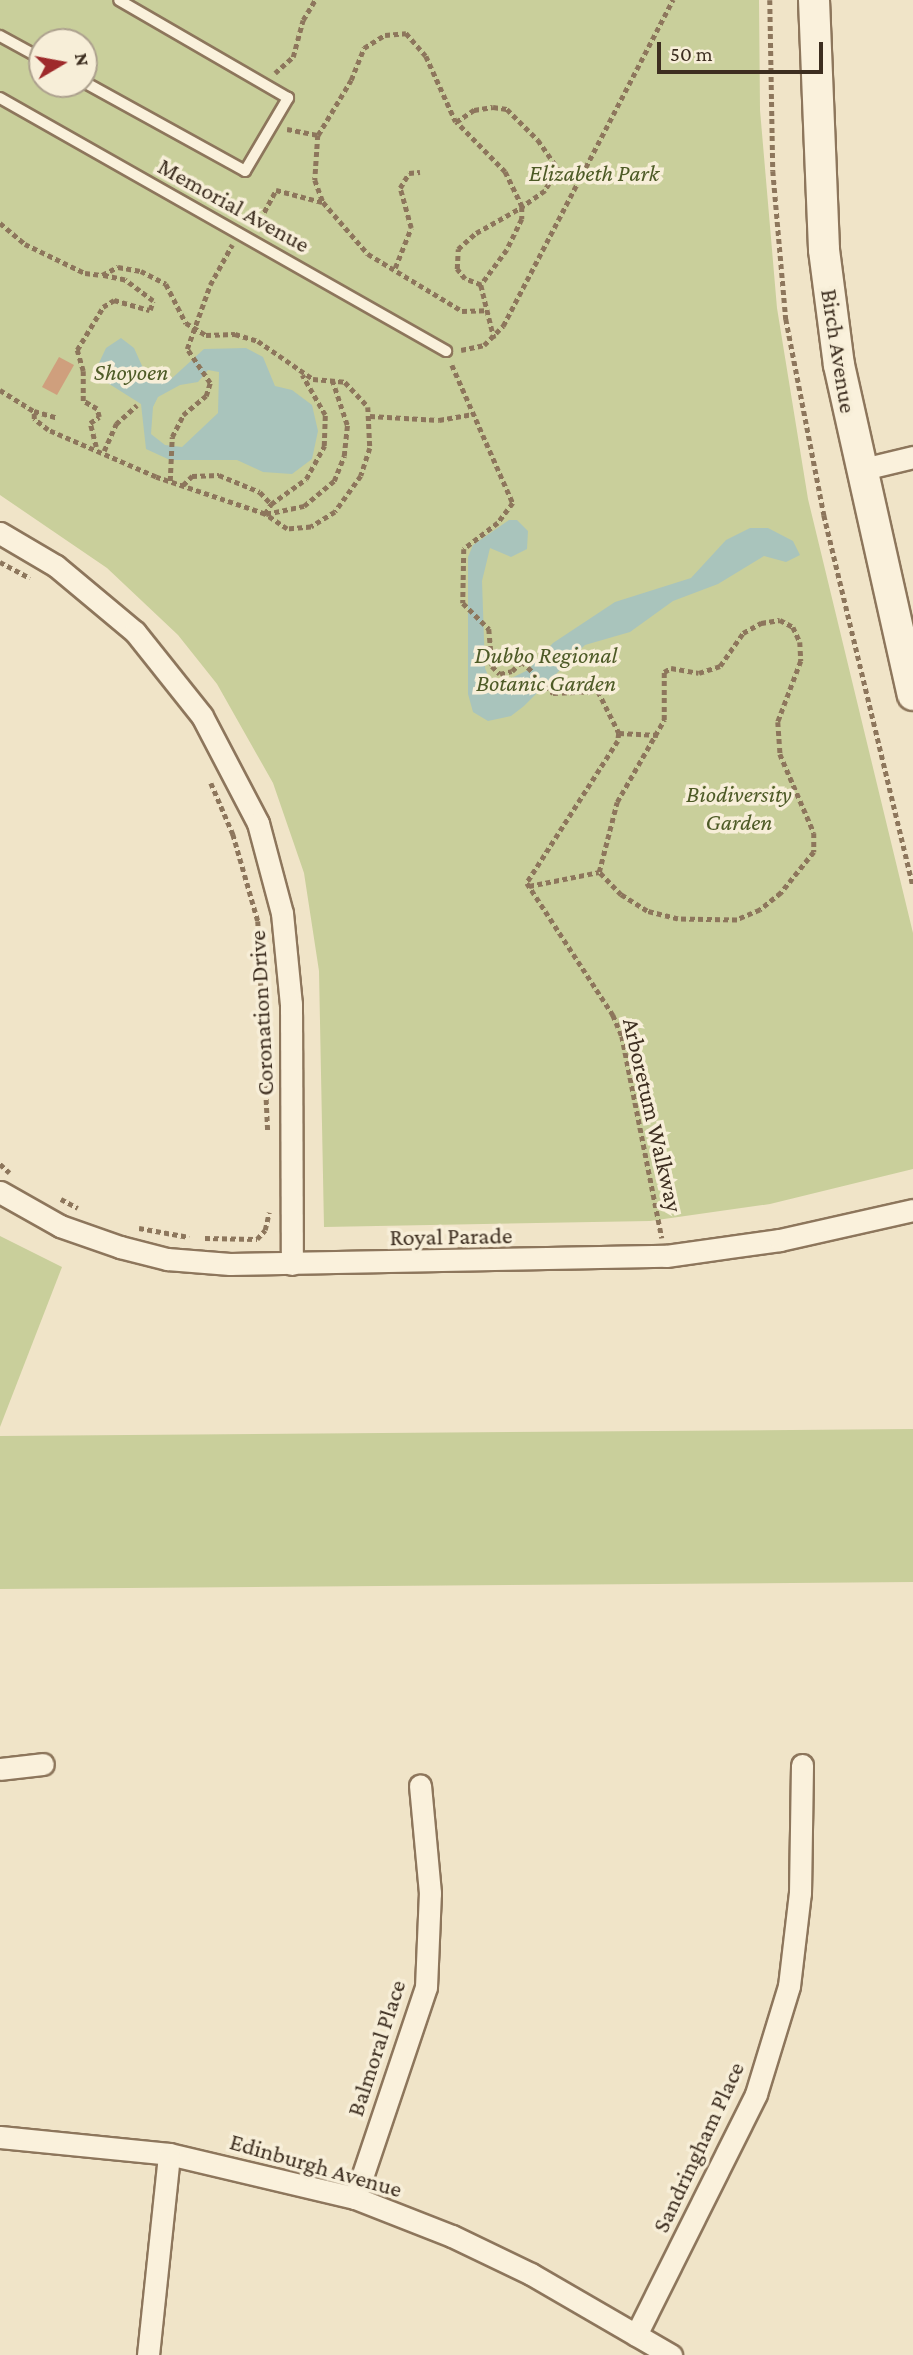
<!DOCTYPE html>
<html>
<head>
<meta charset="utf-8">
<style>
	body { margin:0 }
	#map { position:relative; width:913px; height:2355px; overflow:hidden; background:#f0e4c8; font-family:"Crimson Pro",serif }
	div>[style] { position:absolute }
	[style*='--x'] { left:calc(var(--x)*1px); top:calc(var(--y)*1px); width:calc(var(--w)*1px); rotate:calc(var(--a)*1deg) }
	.green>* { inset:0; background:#c9cf9b }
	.water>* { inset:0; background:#a9c4bc }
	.building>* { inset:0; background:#cf9f7d }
	.path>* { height:4.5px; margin-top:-2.25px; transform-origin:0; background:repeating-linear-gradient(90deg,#8d765c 0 5px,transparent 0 8.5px) }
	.roads { filter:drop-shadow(2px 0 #8d765c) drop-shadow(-2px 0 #8d765c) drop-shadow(0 2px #8d765c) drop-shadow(0 -2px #8d765c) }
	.lane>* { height:10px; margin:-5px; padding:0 5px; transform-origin:5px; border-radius:5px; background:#faf1dc }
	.street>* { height:21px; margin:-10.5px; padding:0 10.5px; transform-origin:10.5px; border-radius:10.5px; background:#faf1dc }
	.secondary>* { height:30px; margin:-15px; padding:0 15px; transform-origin:15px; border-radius:15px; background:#faf1dc }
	span { translate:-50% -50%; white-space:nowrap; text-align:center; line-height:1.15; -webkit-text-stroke:7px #f7eed8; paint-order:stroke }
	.park-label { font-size:24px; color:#4d5a26; font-style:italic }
	.street-label { font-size:24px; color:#3d2e20 }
	.north { position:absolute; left:28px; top:28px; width:70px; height:70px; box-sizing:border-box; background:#f7eed8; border:2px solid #ada18e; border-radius:50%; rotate:80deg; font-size:19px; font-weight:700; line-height:28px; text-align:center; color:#3d2e20 }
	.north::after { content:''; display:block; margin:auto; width:24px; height:32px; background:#9e2a2b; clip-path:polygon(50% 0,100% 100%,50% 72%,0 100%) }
	.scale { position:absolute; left:657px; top:42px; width:166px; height:32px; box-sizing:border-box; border:4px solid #3d2e20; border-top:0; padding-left:9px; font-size:21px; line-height:24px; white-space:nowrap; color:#3d2e20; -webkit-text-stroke:5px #f7eed8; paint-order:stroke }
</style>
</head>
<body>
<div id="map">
	<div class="green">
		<div style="clip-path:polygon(evenodd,0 0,759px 0,760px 110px,777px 308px,808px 499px,913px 933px,913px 1169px,770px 1204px,650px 1221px,324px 1227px,319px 971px,304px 873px,273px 783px,217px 684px,178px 635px,107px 568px,0 495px,0 0,42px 42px,84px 42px,84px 84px,42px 84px,42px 42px)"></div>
		<div style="clip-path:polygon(0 1236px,62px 1267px,0 1427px)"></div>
		<div style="clip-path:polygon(913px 1429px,913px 1582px,0 1589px,0 1436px)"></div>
	</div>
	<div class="water">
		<div style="clip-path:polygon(evenodd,121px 338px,134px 348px,143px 368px,170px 380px,204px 349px,246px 348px,263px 357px,275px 386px,292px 390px,312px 405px,318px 431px,312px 459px,292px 474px,263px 472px,237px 460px,170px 460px,146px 449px,141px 404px,103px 380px,98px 365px,106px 348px,121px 338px,208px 370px,219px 372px,218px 413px,182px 447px,165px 445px,151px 434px,153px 407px,158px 397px,180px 385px,198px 382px,208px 370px)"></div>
		<div style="clip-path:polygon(509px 520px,517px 520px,528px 531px,527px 549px,511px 557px,490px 548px,482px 581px,485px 668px,489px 678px,499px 684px,528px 670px,553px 643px,615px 602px,691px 578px,726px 540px,750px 528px,768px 528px,793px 541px,800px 555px,786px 562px,764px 556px,718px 584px,673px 601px,630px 632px,585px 645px,524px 706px,511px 716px,488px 721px,473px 712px,468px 694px,468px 557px,473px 545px)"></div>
	</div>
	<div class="building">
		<div style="clip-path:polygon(59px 357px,74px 365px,57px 395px,42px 387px)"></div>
	</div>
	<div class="path">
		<div style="--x:770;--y:0;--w:171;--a:89"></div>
		<div style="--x:773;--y:171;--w:149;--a:85"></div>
		<div style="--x:786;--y:319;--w:200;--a:79"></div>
		<div style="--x:824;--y:515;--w:382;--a:76.5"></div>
		<div style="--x:275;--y:73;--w:24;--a:-42"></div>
		<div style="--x:293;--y:57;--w:38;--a:-75"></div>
		<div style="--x:303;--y:20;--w:23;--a:-59"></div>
		<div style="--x:287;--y:129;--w:32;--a:11"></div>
		<div style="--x:318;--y:135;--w:64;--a:-59"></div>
		<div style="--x:351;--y:80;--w:35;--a:-68"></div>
		<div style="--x:364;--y:48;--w:25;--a:-32"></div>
		<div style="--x:385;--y:35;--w:21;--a:-5"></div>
		<div style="--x:406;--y:33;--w:30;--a:49"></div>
		<div style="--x:426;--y:56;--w:72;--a:65.6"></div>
		<div style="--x:318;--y:135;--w:45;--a:93.8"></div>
		<div style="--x:315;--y:180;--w:23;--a:70"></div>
		<div style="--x:323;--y:202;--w:69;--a:49.1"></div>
		<div style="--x:368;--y:254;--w:110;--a:31.2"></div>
		<div style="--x:462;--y:311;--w:25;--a:-2"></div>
		<div style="--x:0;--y:223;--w:33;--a:40"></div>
		<div style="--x:25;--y:244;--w:67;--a:25.8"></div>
		<div style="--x:85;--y:273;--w:17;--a:7"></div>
		<div style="--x:102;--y:275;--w:18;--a:-27"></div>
		<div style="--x:118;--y:267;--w:23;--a:10"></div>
		<div style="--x:141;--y:271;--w:28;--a:27"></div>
		<div style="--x:166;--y:284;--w:44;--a:62.9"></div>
		<div style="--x:186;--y:323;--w:23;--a:31"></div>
		<div style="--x:206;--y:335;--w:29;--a:-2"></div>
		<div style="--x:235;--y:334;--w:24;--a:17"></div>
		<div style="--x:258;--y:341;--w:67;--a:34.6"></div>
		<div style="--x:313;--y:379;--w:32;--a:5"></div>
		<div style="--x:345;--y:382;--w:34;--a:47"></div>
		<div style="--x:368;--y:407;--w:41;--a:87.2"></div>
		<div style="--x:370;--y:448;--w:29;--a:108"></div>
		<div style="--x:361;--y:476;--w:44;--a:125.8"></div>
		<div style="--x:335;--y:512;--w:28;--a:148"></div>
		<div style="--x:311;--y:527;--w:24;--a:175"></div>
		<div style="--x:287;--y:529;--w:27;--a:-146"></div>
		<div style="--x:265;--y:514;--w:115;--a:-161.3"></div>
		<div style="--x:156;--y:477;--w:118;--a:-156.5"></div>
		<div style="--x:48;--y:430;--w:18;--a:-142"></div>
		<div style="--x:34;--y:419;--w:8;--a:-90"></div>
		<div style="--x:34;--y:411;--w:25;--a:16"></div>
		<div style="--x:256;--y:227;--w:42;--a:-61.6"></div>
		<div style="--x:276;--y:190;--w:48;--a:14.6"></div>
		<div style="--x:395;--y:268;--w:43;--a:-68.2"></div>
		<div style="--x:411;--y:228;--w:41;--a:-105.4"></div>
		<div style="--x:400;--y:188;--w:17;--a:-59"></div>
		<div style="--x:409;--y:173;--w:11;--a:-5"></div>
		<div style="--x:481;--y:285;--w:17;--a:-159"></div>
		<div style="--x:465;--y:279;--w:13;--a:-129"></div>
		<div style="--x:457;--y:269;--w:20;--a:-87"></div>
		<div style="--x:458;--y:249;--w:24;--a:-42"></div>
		<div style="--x:476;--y:233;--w:53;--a:-29.5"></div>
		<div style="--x:522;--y:207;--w:39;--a:-116"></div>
		<div style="--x:505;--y:172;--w:70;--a:-134.4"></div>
		<div style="--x:456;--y:122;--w:22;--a:-34"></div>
		<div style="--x:474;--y:110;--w:19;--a:-9"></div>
		<div style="--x:493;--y:107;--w:14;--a:8"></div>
		<div style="--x:507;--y:109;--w:44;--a:45"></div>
		<div style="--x:538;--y:140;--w:35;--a:55"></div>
		<div style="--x:558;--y:169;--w:26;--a:121"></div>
		<div style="--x:545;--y:191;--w:28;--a:145"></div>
		<div style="--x:522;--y:207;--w:12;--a:90"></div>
		<div style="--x:522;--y:219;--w:34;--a:116"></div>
		<div style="--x:507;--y:250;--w:44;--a:126.6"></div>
		<div style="--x:481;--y:285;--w:55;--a:76.2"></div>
		<div style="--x:461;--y:350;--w:24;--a:-12"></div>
		<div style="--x:484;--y:345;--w:27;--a:-45"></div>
		<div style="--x:503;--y:326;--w:368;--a:-62.5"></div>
		<div style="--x:452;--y:365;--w:151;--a:66.2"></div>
		<div style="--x:513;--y:503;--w:25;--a:127"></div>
		<div style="--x:498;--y:523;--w:43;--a:142.6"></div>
		<div style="--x:464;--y:549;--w:54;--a:91.1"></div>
		<div style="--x:463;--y:603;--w:37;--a:45"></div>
		<div style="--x:489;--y:629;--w:37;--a:85"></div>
		<div style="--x:492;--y:666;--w:11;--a:45"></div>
		<div style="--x:500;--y:674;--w:12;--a:-14"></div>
		<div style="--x:512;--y:671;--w:14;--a:-45"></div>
		<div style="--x:522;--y:661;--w:45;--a:45.9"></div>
		<div style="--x:553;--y:693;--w:45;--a:-2.5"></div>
		<div style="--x:598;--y:691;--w:47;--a:63.4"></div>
		<div style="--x:619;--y:733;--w:8;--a:97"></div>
		<div style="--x:618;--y:741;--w:169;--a:122.7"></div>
		<div style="--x:527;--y:883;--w:158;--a:56.9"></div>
		<div style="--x:613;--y:1015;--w:23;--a:67"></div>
		<div style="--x:622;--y:1036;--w:206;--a:78.8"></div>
		<div style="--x:0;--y:390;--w:40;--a:32"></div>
		<div style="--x:370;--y:416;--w:69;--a:3.3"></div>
		<div style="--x:439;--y:420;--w:36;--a:-10"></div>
		<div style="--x:96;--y:447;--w:25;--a:-104"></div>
		<div style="--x:90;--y:423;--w:11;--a:-34"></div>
		<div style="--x:99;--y:417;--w:8;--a:-104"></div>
		<div style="--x:97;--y:409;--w:16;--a:-150"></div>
		<div style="--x:83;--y:401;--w:30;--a:-90"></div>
		<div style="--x:83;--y:371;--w:22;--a:-106"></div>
		<div style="--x:77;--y:350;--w:50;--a:-58.8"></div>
		<div style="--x:103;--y:307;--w:13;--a:-32"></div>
		<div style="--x:114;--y:300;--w:37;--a:16"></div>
		<div style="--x:150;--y:310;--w:9;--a:-72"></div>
		<div style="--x:153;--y:301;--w:35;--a:-143"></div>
		<div style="--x:125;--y:280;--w:24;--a:-168"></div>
		<div style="--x:104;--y:451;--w:30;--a:-66"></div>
		<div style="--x:116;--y:424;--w:28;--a:-42"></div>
		<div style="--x:170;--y:481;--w:44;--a:-87.4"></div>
		<div style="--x:172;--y:437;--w:25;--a:-63"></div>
		<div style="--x:183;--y:415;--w:30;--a:-40"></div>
		<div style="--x:206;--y:396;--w:14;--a:-73"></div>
		<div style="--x:210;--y:383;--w:41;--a:-124.1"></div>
		<div style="--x:187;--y:349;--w:68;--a:-70.2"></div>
		<div style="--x:210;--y:285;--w:46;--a:-61.2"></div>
		<div style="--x:183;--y:485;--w:13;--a:-45"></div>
		<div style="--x:192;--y:476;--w:27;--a:-2"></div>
		<div style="--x:219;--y:475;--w:44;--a:22.5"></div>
		<div style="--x:260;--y:492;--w:16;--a:47"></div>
		<div style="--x:265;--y:514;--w:12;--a:-59"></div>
		<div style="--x:271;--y:504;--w:43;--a:-35.5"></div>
		<div style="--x:306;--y:479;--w:38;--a:-61"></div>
		<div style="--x:324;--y:446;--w:31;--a:-88"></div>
		<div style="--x:325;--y:415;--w:46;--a:-119.9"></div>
		<div style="--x:266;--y:514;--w:39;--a:-12"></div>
		<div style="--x:304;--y:506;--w:39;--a:-40"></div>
		<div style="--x:334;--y:481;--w:27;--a:-68"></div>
		<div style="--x:344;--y:456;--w:31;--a:-84"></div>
		<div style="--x:347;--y:425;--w:47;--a:-108.4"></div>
		<div style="--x:0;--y:562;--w:34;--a:28"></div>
		<div style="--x:780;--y:620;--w:15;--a:28"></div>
		<div style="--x:793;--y:627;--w:17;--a:65"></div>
		<div style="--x:800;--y:642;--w:19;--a:87"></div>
		<div style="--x:801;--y:661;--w:65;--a:110.7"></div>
		<div style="--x:778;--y:722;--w:32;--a:86"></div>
		<div style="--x:780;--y:754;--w:86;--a:66.7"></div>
		<div style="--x:814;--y:833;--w:19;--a:90"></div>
		<div style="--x:814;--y:852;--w:53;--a:128.8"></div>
		<div style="--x:781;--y:893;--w:27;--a:141"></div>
		<div style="--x:760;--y:910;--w:25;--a:157"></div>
		<div style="--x:737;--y:920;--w:59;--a:-179"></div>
		<div style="--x:678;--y:919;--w:32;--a:-166"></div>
		<div style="--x:647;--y:911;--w:31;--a:-148"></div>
		<div style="--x:621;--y:895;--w:32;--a:-134"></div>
		<div style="--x:599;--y:872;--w:72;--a:-75.6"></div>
		<div style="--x:617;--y:802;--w:95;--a:-60.2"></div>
		<div style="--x:664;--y:720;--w:48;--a:-90"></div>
		<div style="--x:664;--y:672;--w:8;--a:-30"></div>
		<div style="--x:671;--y:668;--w:28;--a:10"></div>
		<div style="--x:699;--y:673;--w:22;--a:-18"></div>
		<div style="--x:720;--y:666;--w:40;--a:-55.1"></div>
		<div style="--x:743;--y:633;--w:21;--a:-29"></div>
		<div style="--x:761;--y:623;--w:19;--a:-9"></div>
		<div style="--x:619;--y:733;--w:39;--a:3"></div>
		<div style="--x:211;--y:783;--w:56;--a:66.7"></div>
		<div style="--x:233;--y:834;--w:91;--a:74"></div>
		<div style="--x:258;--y:921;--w:209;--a:87.3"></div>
		<div style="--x:529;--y:886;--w:71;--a:-11.3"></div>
		<div style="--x:0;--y:1164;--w:13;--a:42"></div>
		<div style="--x:61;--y:1199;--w:19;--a:28"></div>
		<div style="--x:139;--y:1228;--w:51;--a:10.2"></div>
		<div style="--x:205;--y:1238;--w:52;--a:1.1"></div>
		<div style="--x:257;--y:1239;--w:12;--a:-48"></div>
		<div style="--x:265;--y:1230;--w:18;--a:-77"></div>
	</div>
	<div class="roads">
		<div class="lane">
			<div style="--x:0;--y:36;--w:48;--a:28.7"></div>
			<div style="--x:84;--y:82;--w:184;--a:28.9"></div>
			<div style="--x:245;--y:171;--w:85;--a:-59.5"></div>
			<div style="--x:288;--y:98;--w:195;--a:-149.9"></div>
			<div style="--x:0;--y:98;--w:513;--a:29.56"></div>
		</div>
		<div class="street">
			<div style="--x:859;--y:470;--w:56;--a:-13.5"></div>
			<div style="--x:0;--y:533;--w:65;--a:30.5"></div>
			<div style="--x:56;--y:566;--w:103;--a:39.9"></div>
			<div style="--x:135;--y:632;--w:107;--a:51.4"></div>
			<div style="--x:202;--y:716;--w:121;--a:62.4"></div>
			<div style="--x:258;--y:823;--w:93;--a:75.1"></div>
			<div style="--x:282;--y:913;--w:91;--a:84.4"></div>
			<div style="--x:291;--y:1004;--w:260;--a:89.8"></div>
			<div style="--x:0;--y:1192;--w:69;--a:29.5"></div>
			<div style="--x:60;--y:1226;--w:64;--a:19.3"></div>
			<div style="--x:120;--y:1247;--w:49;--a:14.3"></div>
			<div style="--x:167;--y:1259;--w:63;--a:4.5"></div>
			<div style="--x:230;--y:1264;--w:436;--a:-1.1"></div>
			<div style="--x:666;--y:1256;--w:115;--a:-8"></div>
			<div style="--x:780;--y:1240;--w:136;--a:-12.7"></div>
			<div style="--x:0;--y:1769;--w:43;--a:-6.6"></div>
			<div style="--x:0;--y:2137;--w:170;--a:5.7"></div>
			<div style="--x:169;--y:2154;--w:191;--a:13.3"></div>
			<div style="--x:355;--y:2198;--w:104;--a:21.4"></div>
			<div style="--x:452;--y:2236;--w:88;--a:25.7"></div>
			<div style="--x:531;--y:2274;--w:162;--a:30.1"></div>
			<div style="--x:355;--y:2198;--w:223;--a:-71.4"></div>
			<div style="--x:426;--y:1987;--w:94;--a:-87.6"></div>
			<div style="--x:430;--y:1893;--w:108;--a:-95.3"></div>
			<div style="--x:636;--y:2335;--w:269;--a:-63.5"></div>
			<div style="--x:756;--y:2094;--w:113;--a:-73"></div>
			<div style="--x:789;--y:1986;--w:94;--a:-83.3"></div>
			<div style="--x:800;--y:1893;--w:128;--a:-89.1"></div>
			<div style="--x:148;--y:2355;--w:202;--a:-84"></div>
		</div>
		<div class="secondary">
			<div style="--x:814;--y:0;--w:250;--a:87.7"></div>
			<div style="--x:824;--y:250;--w:116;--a:82.6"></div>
			<div style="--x:839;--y:365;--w:338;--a:77.4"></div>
		</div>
	</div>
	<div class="park-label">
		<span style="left:594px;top:173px">Elizabeth Park</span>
		<span style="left:131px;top:372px">Shoyoen</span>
		<span style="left:546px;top:669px">Dubbo Regional<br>Botanic Garden</span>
		<span style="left:739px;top:808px">Biodiversity<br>Garden</span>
	</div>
	<div class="street-label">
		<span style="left:234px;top:205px;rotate:29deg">Memorial Avenue</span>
		<span style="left:839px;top:351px;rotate:81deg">Birch Avenue</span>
		<span style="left:261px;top:1013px;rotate:-93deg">Coronation Drive</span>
		<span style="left:653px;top:1115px;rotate:77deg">Arboretum Walkway</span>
		<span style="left:451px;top:1236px;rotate:-1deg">Royal Parade</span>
		<span style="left:376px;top:2048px;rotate:-72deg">Balmoral Place</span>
		<span style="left:698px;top:2147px;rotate:-65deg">Sandringham Place</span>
		<span style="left:316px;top:2165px;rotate:16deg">Edinburgh Avenue</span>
	</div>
	<div class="north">N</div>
	<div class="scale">50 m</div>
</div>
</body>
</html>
